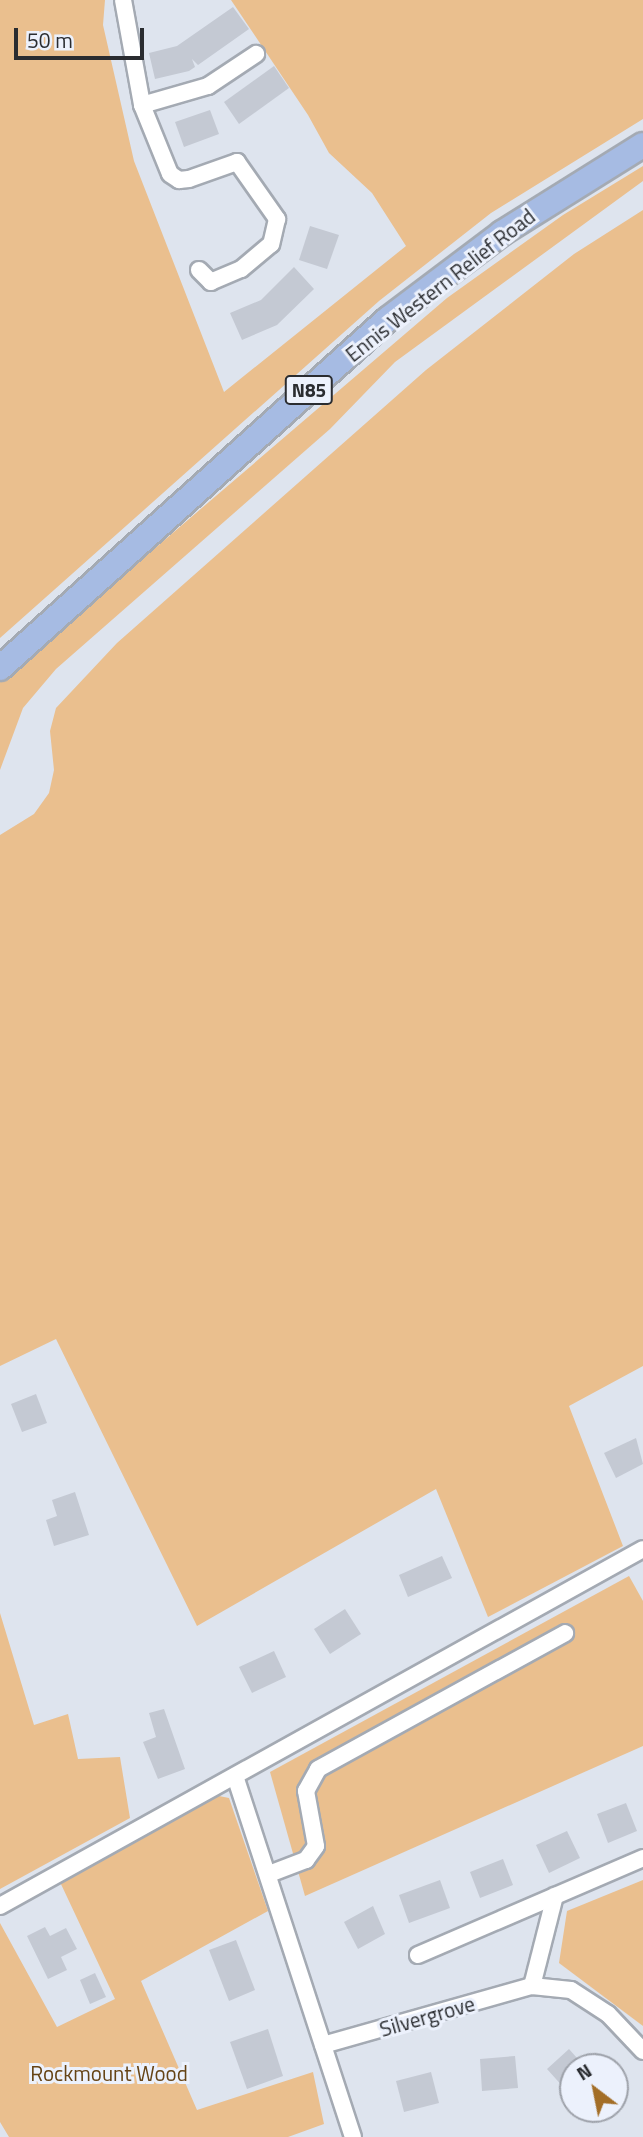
<!DOCTYPE html>
<html>
<head>
<meta charset="utf-8">
<style>
	body { margin:0 }
	#map { position:relative; width:643px; height:2137px; overflow:hidden; background:#dee4ee; font-family:"Titillium Web",sans-serif }
	div>[style] { position:absolute }
	[style*='--x'] { left:calc(var(--x)*1px); top:calc(var(--y)*1px); width:calc(var(--w)*1px); rotate:calc(var(--a)*1deg) }
	.green>* { inset:0; background:#eabf8e }
	.building>* { inset:0; background:#c4c9d3 }
	.roads { filter:drop-shadow(2px 0 #a4aab3) drop-shadow(-2px 0 #a4aab3) drop-shadow(0 2px #a4aab3) drop-shadow(0 -2px #a4aab3) }
	.minor>* { height:16px; margin:-8px; padding:0 8px; transform-origin:8px; border-radius:8px; background:#fff }
	.primary>* { height:24px; margin:-12px; padding:0 12px; transform-origin:12px; border-radius:12px; background:#a6bbe3 }
	span { translate:-50% -50%; white-space:nowrap; text-align:center; line-height:1.15; -webkit-text-stroke:6px #ecf1fc; paint-order:stroke }
	.shield-label span { padding:2px 5px; background:#ecf1fc; border:2px solid; border-radius:5px; -webkit-text-stroke-width:0 }
	.shield-label { font-size:19px; color:#2a2c30; font-weight:700 }
	.street-label { font-size:21px; color:#2a2c30 }
	.park-label { font-size:21px; color:#654315 }
	.north { position:absolute; left:559px; top:2053px; width:70px; height:70px; box-sizing:border-box; background:#ecf1fc; border:2px solid #9ea2aa; border-radius:50%; rotate:328deg; font-size:19px; font-weight:700; line-height:28px; text-align:center; color:#2a2c30 }
	.north::after { content:''; display:block; margin:auto; width:24px; height:32px; background:#a36e27; clip-path:polygon(50% 0,100% 100%,50% 72%,0 100%) }
	.scale { position:absolute; left:14px; top:28px; width:130px; height:32px; box-sizing:border-box; border:4px solid #2a2c30; border-top:0; padding-left:9px; font-size:21px; line-height:24px; white-space:nowrap; color:#2a2c30; -webkit-text-stroke:5px #ecf1fc; paint-order:stroke }
</style>
</head>
<body>
<div id="map">
	<div class="green">
		<div style="clip-path:polygon(0 0,105px 0,103px 25px,134px 161px,224px 392px,406px 246px,372px 193px,329px 153px,308px 115px,231px 0,643px 0,643px 119px,491px 213px,379px 301px,0 638px)"></div>
		<div style="clip-path:polygon(643px 166px,643px 181px,395px 362px,330px 429px,56px 669px,23px 708px,0 770px,0 681px,447px 298px,563px 215px)"></div>
		<div style="clip-path:polygon(643px 210px,643px 1366px,569px 1406px,623px 1546px,488px 1617px,436px 1489px,197px 1626px,56px 1339px,0 1366px,0 835px,34px 814px,49px 793px,54px 770px,50px 731px,56px 708px,117px 643px,426px 370px,574px 254px)"></div>
		<div style="clip-path:polygon(629px 1576px,643px 1601px,643px 1746px,305px 1896px,270px 1772px)"></div>
		<div style="clip-path:polygon(0 1613px,34px 1725px,68px 1714px,78px 1759px,120px 1757px,130px 1818px,0 1889px)"></div>
		<div style="clip-path:polygon(214px 1795px,229px 1798px,268px 1911px,141px 1981px,197px 2110px,313px 2072px,324px 2124px,288px 2137px,9px 2137px,0 2122px,0 1923px,57px 2027px,115px 1999px,60px 1882px)"></div>
		<div style="clip-path:polygon(643px 1880px,643px 2026px,559px 1963px,567px 1911px)"></div>
	</div>
	<div class="building">
		<div style="clip-path:polygon(233px 7px,249px 29px,198px 65px,192px 59px,195px 67px,189px 71px,155px 79px,149px 53px,177px 46px)"></div>
		<div style="clip-path:polygon(274px 66px,289px 88px,239px 124px,224px 102px)"></div>
		<div style="clip-path:polygon(210px 110px,219px 134px,184px 147px,175px 122px)"></div>
		<div style="clip-path:polygon(310px 226px,339px 235px,327px 269px,299px 260px)"></div>
		<div style="clip-path:polygon(294px 267px,314px 289px,277px 325px,242px 340px,230px 313px,261px 300px)"></div>
		<div style="clip-path:polygon(36px 1394px,47px 1423px,22px 1432px,11px 1404px)"></div>
		<div style="clip-path:polygon(636px 1438px,643px 1464px,616px 1478px,604px 1453px)"></div>
		<div style="clip-path:polygon(75px 1492px,89px 1535px,54px 1546px,46px 1520px,57px 1516px,52px 1500px)"></div>
		<div style="clip-path:polygon(442px 1556px,452px 1578px,408px 1597px,399px 1575px)"></div>
		<div style="clip-path:polygon(345px 1609px,361px 1634px,330px 1654px,314px 1629px)"></div>
		<div style="clip-path:polygon(274px 1651px,286px 1677px,252px 1693px,239px 1667px)"></div>
		<div style="clip-path:polygon(164px 1709px,185px 1769px,158px 1779px,143px 1742px,156px 1737px,149px 1713px)"></div>
		<div style="clip-path:polygon(626px 1803px,637px 1831px,608px 1843px,597px 1814px)"></div>
		<div style="clip-path:polygon(567px 1831px,580px 1858px,549px 1873px,536px 1845px)"></div>
		<div style="clip-path:polygon(503px 1859px,513px 1885px,480px 1898px,470px 1872px)"></div>
		<div style="clip-path:polygon(440px 1880px,450px 1908px,409px 1923px,399px 1895px)"></div>
		<div style="clip-path:polygon(373px 1906px,385px 1934px,358px 1949px,344px 1922px)"></div>
		<div style="clip-path:polygon(45px 1927px,50px 1936px,66px 1928px,77px 1949px,61px 1957px,67px 1970px,48px 1979px,27px 1936px)"></div>
		<div style="clip-path:polygon(236px 1940px,255px 1990px,229px 2001px,209px 1950px)"></div>
		<div style="clip-path:polygon(95px 1973px,106px 1997px,90px 2004px,80px 1980px)"></div>
		<div style="clip-path:polygon(268px 2029px,283px 2076px,247px 2089px,230px 2042px)"></div>
		<div style="clip-path:polygon(569px 2049px,585px 2067px,573px 2067px,573px 2098px,547px 2069px)"></div>
		<div style="clip-path:polygon(515px 2056px,518px 2088px,482px 2091px,480px 2059px)"></div>
		<div style="clip-path:polygon(431px 2072px,439px 2103px,404px 2112px,396px 2081px)"></div>
	</div>
	<div class="roads">
		<div class="minor">
			<div style="--x:123;--y:0;--w:107;--a:79.7"></div>
			<div style="--x:142;--y:105;--w:74;--a:67.9"></div>
			<div style="--x:170;--y:174;--w:11;--a:34"></div>
			<div style="--x:179;--y:180;--w:10;--a:-6"></div>
			<div style="--x:189;--y:179;--w:51;--a:-19.5"></div>
			<div style="--x:237;--y:162;--w:70;--a:54.9"></div>
			<div style="--x:277;--y:219;--w:26;--a:103"></div>
			<div style="--x:271;--y:244;--w:39;--a:140"></div>
			<div style="--x:241;--y:269;--w:33;--a:157"></div>
			<div style="--x:211;--y:282;--w:17;--a:-135"></div>
			<div style="--x:142;--y:105;--w:69;--a:-16.1"></div>
			<div style="--x:208;--y:86;--w:58;--a:-33.7"></div>
			<div style="--x:235;--y:1776;--w:380;--a:71.9"></div>
			<div style="--x:269;--y:1874;--w:40;--a:-21"></div>
			<div style="--x:306;--y:1860;--w:17;--a:-54"></div>
			<div style="--x:316;--y:1846;--w:56;--a:-100.3"></div>
			<div style="--x:306;--y:1791;--w:25;--a:-61"></div>
			<div style="--x:318;--y:1769;--w:282;--a:-28.8"></div>
			<div style="--x:0;--y:1906;--w:735;--a:-29.04"></div>
			<div style="--x:418;--y:1955;--w:245;--a:-23.3"></div>
			<div style="--x:532;--y:1986;--w:93;--a:-75.7"></div>
			<div style="--x:323;--y:2045;--w:217;--a:-15.8"></div>
			<div style="--x:532;--y:1986;--w:39;--a:6"></div>
			<div style="--x:571;--y:1990;--w:44;--a:33"></div>
			<div style="--x:608;--y:2014;--w:51;--a:46.6"></div>
		</div>
		<div class="primary">
			<div style="--x:0;--y:668;--w:522;--a:-41.97"></div>
			<div style="--x:388;--y:319;--w:143;--a:-37"></div>
			<div style="--x:502;--y:233;--w:166;--a:-32"></div>
		</div>
	</div>
	<div class="shield-label">
		<span style="left:309px;top:390px">N85</span>
	</div>
	<div class="street-label">
		<span style="left:440px;top:285px;rotate:-38deg">Ennis Western Relief Road</span>
		<span style="left:427px;top:2016px;rotate:-16deg">Silvergrove</span>
	</div>
	<div class="park-label">
		<span style="left:109px;top:2073px">Rockmount Wood</span>
	</div>
	<div class="north">N</div>
	<div class="scale">50 m</div>
</div>
</body>
</html>
